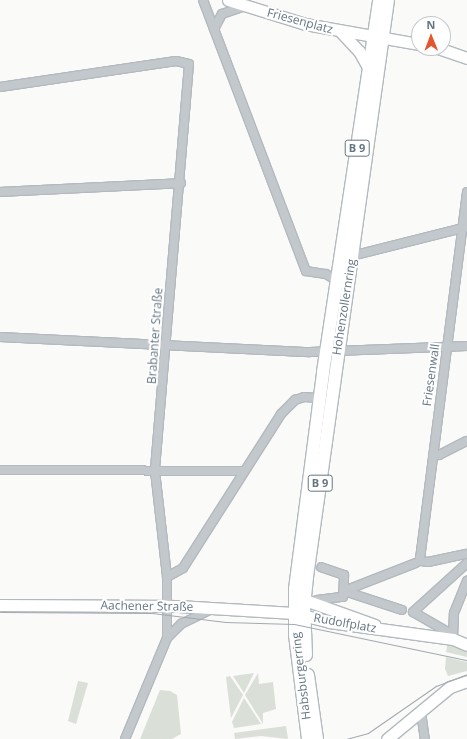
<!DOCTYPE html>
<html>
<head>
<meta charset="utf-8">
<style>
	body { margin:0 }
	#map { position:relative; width:467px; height:739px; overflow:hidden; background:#fafaf8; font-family:"Open Sans",sans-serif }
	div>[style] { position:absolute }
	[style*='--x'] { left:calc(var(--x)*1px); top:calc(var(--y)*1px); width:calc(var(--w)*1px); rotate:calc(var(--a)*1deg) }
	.green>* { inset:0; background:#dadfd7 }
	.roads { filter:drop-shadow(1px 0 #b3babf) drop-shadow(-1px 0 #b3babf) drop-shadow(0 1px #b3babf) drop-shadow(0 -1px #b3babf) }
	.street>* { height:8px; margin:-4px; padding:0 4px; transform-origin:4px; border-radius:4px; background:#c3c8cc }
	.secondary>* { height:11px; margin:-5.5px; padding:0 5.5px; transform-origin:5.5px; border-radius:5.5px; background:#fff }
	.primary>* { height:12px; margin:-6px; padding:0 6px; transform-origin:6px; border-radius:6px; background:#fff }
	.tram>* { height:1px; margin:-0.5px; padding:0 0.5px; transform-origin:0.5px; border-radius:0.5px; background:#a2aab0 }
	span { translate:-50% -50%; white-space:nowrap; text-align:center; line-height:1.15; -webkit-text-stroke:4px #fff; paint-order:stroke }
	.shield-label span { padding:1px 3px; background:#fff; border:1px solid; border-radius:3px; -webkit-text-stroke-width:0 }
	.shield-label { font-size:11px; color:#657683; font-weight:700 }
	.street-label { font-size:12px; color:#657683 }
	.north { position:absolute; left:411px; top:16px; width:40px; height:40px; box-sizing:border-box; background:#fff; border:1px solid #c1c8cd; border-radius:50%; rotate:359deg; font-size:11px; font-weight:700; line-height:16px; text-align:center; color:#657683 }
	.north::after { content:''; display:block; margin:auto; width:14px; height:18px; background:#e4572e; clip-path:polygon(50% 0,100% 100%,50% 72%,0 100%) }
</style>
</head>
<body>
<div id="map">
	<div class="green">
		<div style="clip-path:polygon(448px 642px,467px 649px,467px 657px,446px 652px)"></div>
		<div style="clip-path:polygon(446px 657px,467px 662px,467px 671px,448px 676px,445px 669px)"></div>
		<div style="clip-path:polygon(254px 673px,244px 693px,233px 676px)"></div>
		<div style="clip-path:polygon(258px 673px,259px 684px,273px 682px,276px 709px,263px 713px,263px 724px,245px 695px)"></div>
		<div style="clip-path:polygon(230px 676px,243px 695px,231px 718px,226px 677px)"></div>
		<div style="clip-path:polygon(78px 681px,88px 683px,76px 724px,68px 721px)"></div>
		<div style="clip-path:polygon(160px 690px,170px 691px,177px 695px,181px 734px,172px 739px,140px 739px)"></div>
		<div style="clip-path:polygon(244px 698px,261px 724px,234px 728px,232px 722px)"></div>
		<div style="clip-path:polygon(286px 726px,288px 739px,261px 736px,235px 739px,234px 733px)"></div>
	</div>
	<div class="roads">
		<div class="street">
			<div style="--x:203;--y:0;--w:290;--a:69.2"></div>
			<div style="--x:306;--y:271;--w:20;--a:9"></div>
			<div style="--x:326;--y:274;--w:17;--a:31"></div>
			<div style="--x:214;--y:29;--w:17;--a:-62"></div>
			<div style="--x:222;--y:14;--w:24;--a:-19"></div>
			<div style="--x:0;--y:87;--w:178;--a:-8.4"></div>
			<div style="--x:176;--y:61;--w:13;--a:13"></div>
			<div style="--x:189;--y:64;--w:408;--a:94.8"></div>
			<div style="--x:155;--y:471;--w:107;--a:83.5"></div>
			<div style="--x:167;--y:577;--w:61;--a:90"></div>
			<div style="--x:0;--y:192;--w:181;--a:-2.8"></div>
			<div style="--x:467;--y:192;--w:369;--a:97.3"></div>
			<div style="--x:420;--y:558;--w:3;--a:72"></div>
			<div style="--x:421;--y:561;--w:7;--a:8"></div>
			<div style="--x:428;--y:562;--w:40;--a:-12"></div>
			<div style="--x:352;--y:256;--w:119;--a:-14.2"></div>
			<div style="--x:0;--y:337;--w:310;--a:2.8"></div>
			<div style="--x:310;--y:352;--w:157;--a:-2.2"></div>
			<div style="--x:433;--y:455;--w:6;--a:0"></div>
			<div style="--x:439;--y:455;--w:31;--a:-27"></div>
			<div style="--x:0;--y:470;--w:243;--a:0.2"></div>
			<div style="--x:167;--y:577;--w:18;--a:-29"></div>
			<div style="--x:183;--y:568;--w:183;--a:-57.5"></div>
			<div style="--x:281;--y:414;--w:20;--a:-45"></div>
			<div style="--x:295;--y:400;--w:9;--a:-18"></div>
			<div style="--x:304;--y:397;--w:16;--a:4"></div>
			<div style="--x:344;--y:591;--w:77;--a:-21.3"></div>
			<div style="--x:344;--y:591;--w:61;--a:18.1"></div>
			<div style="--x:317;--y:600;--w:26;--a:-7"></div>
			<div style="--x:343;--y:597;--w:22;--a:-87"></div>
			<div style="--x:344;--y:575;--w:24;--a:-161"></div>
			<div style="--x:446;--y:631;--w:38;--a:-150"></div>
			<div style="--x:413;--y:612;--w:73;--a:-42.2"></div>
			<div style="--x:453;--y:639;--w:26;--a:-88"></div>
			<div style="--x:454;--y:613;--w:35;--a:-68"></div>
			<div style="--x:421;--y:712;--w:27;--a:82"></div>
			<div style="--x:125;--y:739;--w:109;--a:-67.4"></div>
			<div style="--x:167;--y:638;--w:20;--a:-45"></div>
			<div style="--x:181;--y:624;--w:32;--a:-26"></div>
		</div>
		<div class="secondary">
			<div style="--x:228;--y:0;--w:81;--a:17.3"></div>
			<div style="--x:305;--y:24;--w:116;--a:10"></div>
			<div style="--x:341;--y:32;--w:26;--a:47"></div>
			<div style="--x:359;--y:51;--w:21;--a:61"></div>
			<div style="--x:438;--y:48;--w:31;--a:19"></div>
			<div style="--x:305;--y:600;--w:74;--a:19.7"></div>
			<div style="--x:0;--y:605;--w:178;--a:0.3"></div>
			<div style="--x:178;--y:606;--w:116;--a:3.5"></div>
			<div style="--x:294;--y:613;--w:36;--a:14"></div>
			<div style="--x:329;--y:622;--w:125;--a:7.8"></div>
			<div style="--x:453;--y:639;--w:15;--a:23"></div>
			<div style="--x:387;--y:739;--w:82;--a:-39.5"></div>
			<div style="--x:450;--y:687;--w:18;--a:-19"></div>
		</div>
		<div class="primary">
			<div style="--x:306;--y:655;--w:49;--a:-92.3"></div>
			<div style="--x:304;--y:606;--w:29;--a:-84"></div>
			<div style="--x:307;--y:577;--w:583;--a:-82.01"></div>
			<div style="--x:308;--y:675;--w:65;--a:82"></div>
			<div style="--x:308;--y:739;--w:105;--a:-97.1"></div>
			<div style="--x:295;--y:635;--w:46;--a:-90"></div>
			<div style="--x:295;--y:589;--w:219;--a:-82.6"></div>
			<div style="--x:323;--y:372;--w:376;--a:-81.4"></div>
		</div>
	</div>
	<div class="tram">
		<div style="--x:0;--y:612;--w:152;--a:0.4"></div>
		<div style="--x:152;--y:613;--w:74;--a:7"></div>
		<div style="--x:225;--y:622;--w:69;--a:1.7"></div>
		<div style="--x:294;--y:624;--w:177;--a:11.8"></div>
		<div style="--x:346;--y:739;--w:23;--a:-15"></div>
		<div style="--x:368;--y:733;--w:83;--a:-34.7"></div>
		<div style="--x:436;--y:686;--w:33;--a:-21"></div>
	</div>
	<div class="shield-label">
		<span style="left:357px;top:148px">B 9</span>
		<span style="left:320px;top:483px">B 9</span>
	</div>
	<div class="street-label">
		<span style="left:300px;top:21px;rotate:15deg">Friesenplatz</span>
		<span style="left:344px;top:307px;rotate:-81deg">Hohenzollernring</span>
		<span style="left:155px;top:336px;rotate:-86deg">Brabanter Straße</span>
		<span style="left:431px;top:375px;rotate:-82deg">Friesenwall</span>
		<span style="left:147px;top:606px;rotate:1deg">Aachener Straße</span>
		<span style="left:345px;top:623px;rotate:10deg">Rudolfplatz</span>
		<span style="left:301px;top:676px;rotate:-97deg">Habsburgerring</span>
	</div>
	<div class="north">N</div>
</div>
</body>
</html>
